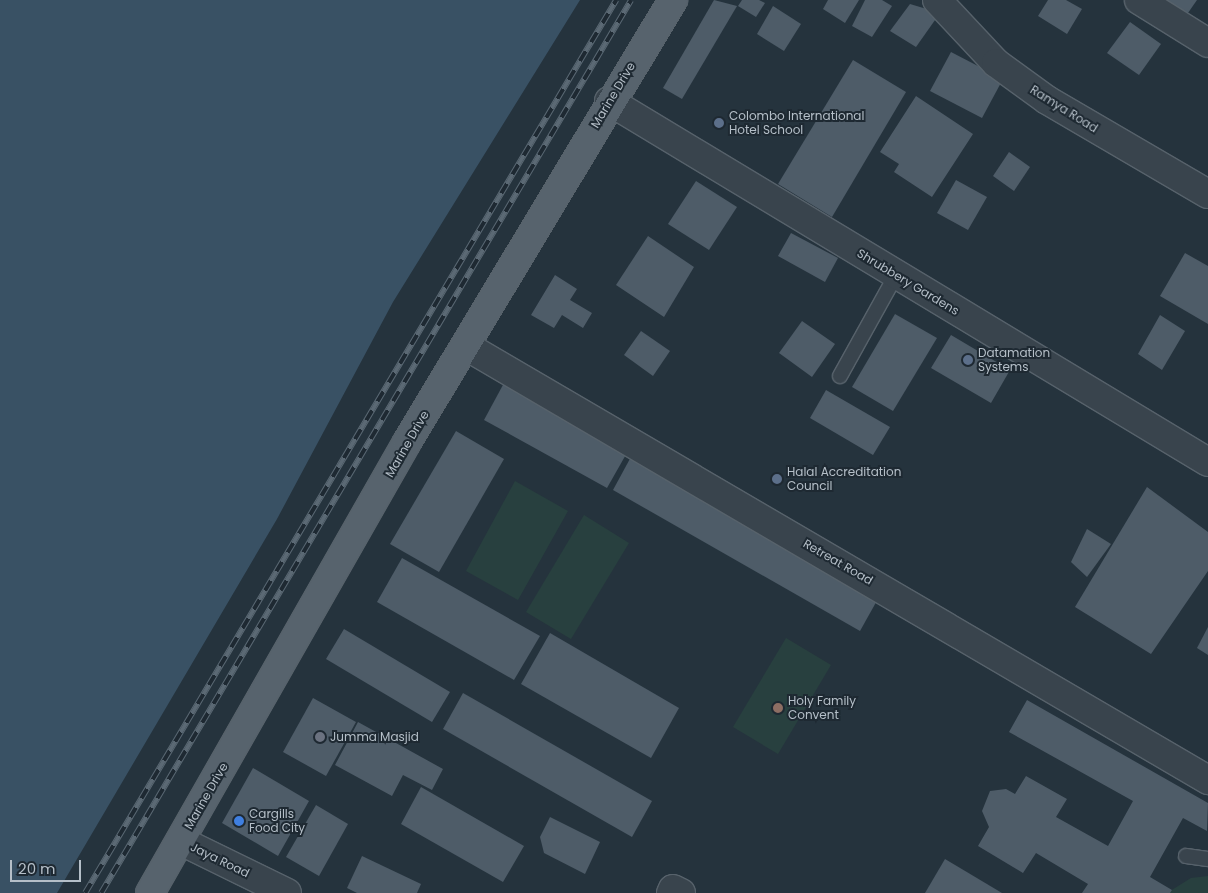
<!DOCTYPE html>
<html>
<head>
<meta charset="utf-8">
<style>
	body { margin:0 }
	#map { position:relative; width:1208px; height:893px; overflow:hidden; background:#25333d; font-family:Poppins,sans-serif }
	div>[style] { position:absolute }
	[style*='--x'] { left:calc(var(--x)*1px); top:calc(var(--y)*1px); width:calc(var(--w)*1px); rotate:calc(var(--a)*1deg) }
	.green>* { inset:0; background:#28403f }
	.water>* { inset:0; background:#395164 }
	.building>* { inset:0; background:#4e5c68 }
	.roads { filter:drop-shadow(1px 0 #57626b) drop-shadow(-1px 0 #57626b) drop-shadow(0 1px #57626b) drop-shadow(0 -1px #57626b) }
	.lane>* { height:14px; margin:-7px; padding:0 7px; transform-origin:7px; border-radius:7px; background:#39444d }
	.street>* { height:28px; margin:-14px; padding:0 14px; transform-origin:14px; border-radius:14px; background:#39444d }
	.primary>* { height:28px; margin:-14px; padding:0 14px; transform-origin:14px; border-radius:14px; background:#57636d }
	.rail>* { height:5.5px; margin-top:-2.75px; transform-origin:0; background:repeating-linear-gradient(90deg,#1e2932 0 11px,#5b6974 0 22px); box-sizing:border-box; border-block:1px solid #5b6974 }
	.dots>* { width:14px; height:14px; translate:-50% -50%; box-sizing:border-box; border:2px solid #1e2932; border-radius:50% }
	span { translate:-50% -50%; white-space:nowrap; text-align:center; line-height:1.15; -webkit-text-stroke:4px #1e2932; paint-order:stroke }
	.street-label { font-size:12px; color:#b5bfc8 }
	.poi-label { font-size:12px; color:#b5bfc8 }
	.left { translate:0 -50%; text-align:left }
	.scale { position:absolute; left:10px; top:860px; width:71px; height:22px; box-sizing:border-box; border:2px solid #b5bfc8; border-top:0; padding-left:6px; font-size:15px; line-height:18px; white-space:nowrap; color:#b5bfc8; -webkit-text-stroke:4px #1e2932; paint-order:stroke }
</style>
</head>
<body>
<div id="map">
	<div class="green">
		<div style="clip-path:polygon(515px 481px,568px 511px,518px 600px,466px 571px)"></div>
		<div style="clip-path:polygon(584px 515px,629px 543px,571px 639px,526px 612px)"></div>
		<div style="clip-path:polygon(786px 638px,831px 665px,778px 754px,733px 727px)"></div>
		<div style="clip-path:polygon(1208px 876px,1208px 893px,1167px 893px,1191px 878px)"></div>
	</div>
	<div class="water">
		<div style="clip-path:polygon(0 0,580px 0,393px 302px,277px 519px,57px 893px,0 893px)"></div>
	</div>
	<div class="building">
		<div style="clip-path:polygon(714px 0,737px 6px,682px 99px,663px 88px)"></div>
		<div style="clip-path:polygon(742px 0,759px 0,765px 3px,756px 17px,738px 6px)"></div>
		<div style="clip-path:polygon(828px 0,859px 0,845px 23px,823px 9px)"></div>
		<div style="clip-path:polygon(865px 0,882px 0,892px 6px,872px 37px,852px 26px)"></div>
		<div style="clip-path:polygon(1048px 0,1066px 0,1082px 9px,1067px 34px,1038px 16px)"></div>
		<div style="clip-path:polygon(1148px 0,1197px 0,1181px 23px)"></div>
		<div style="clip-path:polygon(910px 4px,940px 13px,916px 47px,890px 31px)"></div>
		<div style="clip-path:polygon(773px 6px,801px 24px,784px 51px,757px 34px)"></div>
		<div style="clip-path:polygon(1130px 22px,1161px 44px,1139px 75px,1107px 53px)"></div>
		<div style="clip-path:polygon(951px 52px,1003px 79px,982px 118px,930px 91px)"></div>
		<div style="clip-path:polygon(853px 60px,906px 92px,832px 217px,778px 184px)"></div>
		<div style="clip-path:polygon(916px 96px,973px 134px,932px 197px,894px 172px,899px 164px,880px 152px)"></div>
		<div style="clip-path:polygon(1009px 152px,1030px 167px,1014px 191px,993px 176px)"></div>
		<div style="clip-path:polygon(956px 180px,987px 197px,968px 230px,937px 213px)"></div>
		<div style="clip-path:polygon(696px 181px,737px 207px,709px 250px,668px 224px)"></div>
		<div style="clip-path:polygon(791px 233px,838px 258px,825px 282px,778px 256px)"></div>
		<div style="clip-path:polygon(648px 236px,694px 267px,664px 317px,616px 285px)"></div>
		<div style="clip-path:polygon(1185px 253px,1208px 266px,1208px 324px,1160px 296px)"></div>
		<div style="clip-path:polygon(555px 275px,577px 289px,570px 300px,592px 313px,583px 328px,562px 315px,554px 328px,531px 315px)"></div>
		<div style="clip-path:polygon(895px 314px,937px 338px,893px 411px,852px 387px)"></div>
		<div style="clip-path:polygon(1160px 315px,1185px 331px,1162px 370px,1138px 354px)"></div>
		<div style="clip-path:polygon(802px 321px,835px 344px,812px 377px,779px 353px)"></div>
		<div style="clip-path:polygon(641px 331px,670px 351px,653px 376px,624px 355px)"></div>
		<div style="clip-path:polygon(951px 335px,1010px 370px,991px 403px,931px 368px)"></div>
		<div style="clip-path:polygon(504px 383px,628px 451px,607px 488px,484px 420px)"></div>
		<div style="clip-path:polygon(826px 390px,890px 427px,873px 455px,810px 418px)"></div>
		<div style="clip-path:polygon(456px 431px,504px 459px,439px 572px,390px 544px)"></div>
		<div style="clip-path:polygon(632px 455px,879px 597px,860px 631px,613px 490px)"></div>
		<div style="clip-path:polygon(1147px 487px,1208px 532px,1208px 571px,1151px 654px,1075px 607px)"></div>
		<div style="clip-path:polygon(1087px 529px,1111px 544px,1087px 577px,1071px 562px)"></div>
		<div style="clip-path:polygon(402px 558px,540px 636px,514px 680px,377px 602px)"></div>
		<div style="clip-path:polygon(1208px 627px,1208px 655px,1197px 648px)"></div>
		<div style="clip-path:polygon(344px 629px,450px 692px,432px 722px,326px 659px)"></div>
		<div style="clip-path:polygon(550px 633px,679px 708px,651px 758px,521px 684px)"></div>
		<div style="clip-path:polygon(463px 693px,652px 801px,632px 837px,443px 729px)"></div>
		<div style="clip-path:polygon(313px 698px,356px 722px,326px 776px,283px 752px)"></div>
		<div style="clip-path:polygon(1027px 700px,1208px 803px,1207px 831px,1183px 818px,1150px 877px,1172px 890px,1170px 893px,1082px 893px,1088px 884px,1036px 853px,1023px 873px,978px 846px,989px 827px,982px 811px,990px 791px,1006px 789px,1015px 794px,1026px 776px,1067px 799px,1056px 817px,1108px 846px,1133px 801px,1009px 732px)"></div>
		<div style="clip-path:polygon(358px 722px,443px 769px,432px 790px,403px 775px,392px 796px,335px 765px)"></div>
		<div style="clip-path:polygon(253px 768px,309px 801px,278px 856px,222px 823px)"></div>
		<div style="clip-path:polygon(421px 787px,524px 846px,503px 882px,401px 824px)"></div>
		<div style="clip-path:polygon(316px 805px,348px 824px,319px 876px,286px 857px)"></div>
		<div style="clip-path:polygon(550px 817px,600px 842px,585px 874px,544px 853px,540px 837px)"></div>
		<div style="clip-path:polygon(362px 856px,421px 884px,417px 893px,357px 893px,347px 888px)"></div>
		<div style="clip-path:polygon(945px 859px,1002px 893px,925px 893px)"></div>
	</div>
	<div class="roads">
		<div class="lane">
			<div style="--x:840;--y:376;--w:115;--a:-61"></div>
			<div style="--x:1186;--y:856;--w:22;--a:8"></div>
		</div>
		<div class="street">
			<div style="--x:937;--y:0;--w:86;--a:46.9"></div>
			<div style="--x:996;--y:63;--w:63;--a:36"></div>
			<div style="--x:1047;--y:100;--w:186;--a:30.3"></div>
			<div style="--x:1139;--y:0;--w:81;--a:31.9"></div>
			<div style="--x:609;--y:101;--w:699;--a:31.08"></div>
			<div style="--x:466;--y:346;--w:860;--a:30.32"></div>
			<div style="--x:181;--y:841;--w:118;--a:26.1"></div>
			<div style="--x:671;--y:893;--w:4;--a:-63"></div>
			<div style="--x:673;--y:889;--w:9;--a:27"></div>
		</div>
		<div class="primary">
			<div style="--x:150;--y:893;--w:519;--a:-60.32"></div>
			<div style="--x:407;--y:442;--w:516;--a:-58.96"></div>
		</div>
	</div>
	<div class="rail">
		<div style="--x:85;--y:893;--w:1039;--a:-59.26"></div>
		<div style="--x:101;--y:893;--w:1038;--a:-59.31"></div>
	</div>
	<div class="dots">
		<div style="left:719px;top:123px;background:#5c6f8a"></div>
		<div style="left:968px;top:360px;background:#5c6f8a"></div>
		<div style="left:777px;top:479px;background:#5c6f8a"></div>
		<div style="left:778px;top:708px;background:#8d6e63"></div>
		<div style="left:320px;top:737px;background:#6b7280"></div>
		<div style="left:239px;top:821px;background:#3f7fe0"></div>
	</div>
	<div class="street-label">
		<span style="left:613px;top:95px;rotate:-59deg">Marine Drive</span>
		<span style="left:1064px;top:109px;rotate:32deg">Ramya Road</span>
		<span style="left:908px;top:282px;rotate:31deg">Shrubbery Gardens</span>
		<span style="left:407px;top:444px;rotate:-60deg">Marine Drive</span>
		<span style="left:838px;top:562px;rotate:30deg">Retreat Road</span>
		<span style="left:206px;top:796px;rotate:-60deg">Marine Drive</span>
		<span style="left:220px;top:860px;rotate:26deg">Jaya Road</span>
	</div>
	<div class="poi-label">
		<span class="left" style="left:729px;top:123px">Colombo International<br>Hotel School</span>
		<span class="left" style="left:978px;top:360px">Datamation<br>Systems</span>
		<span class="left" style="left:787px;top:479px">Halal Accreditation<br>Council</span>
		<span class="left" style="left:788px;top:708px">Holy Family<br>Convent</span>
		<span class="left" style="left:330px;top:737px">Jumma Masjid</span>
		<span class="left" style="left:249px;top:821px">Cargills<br>Food City</span>
	</div>
	<div class="scale">20 m</div>
</div>
</body>
</html>
